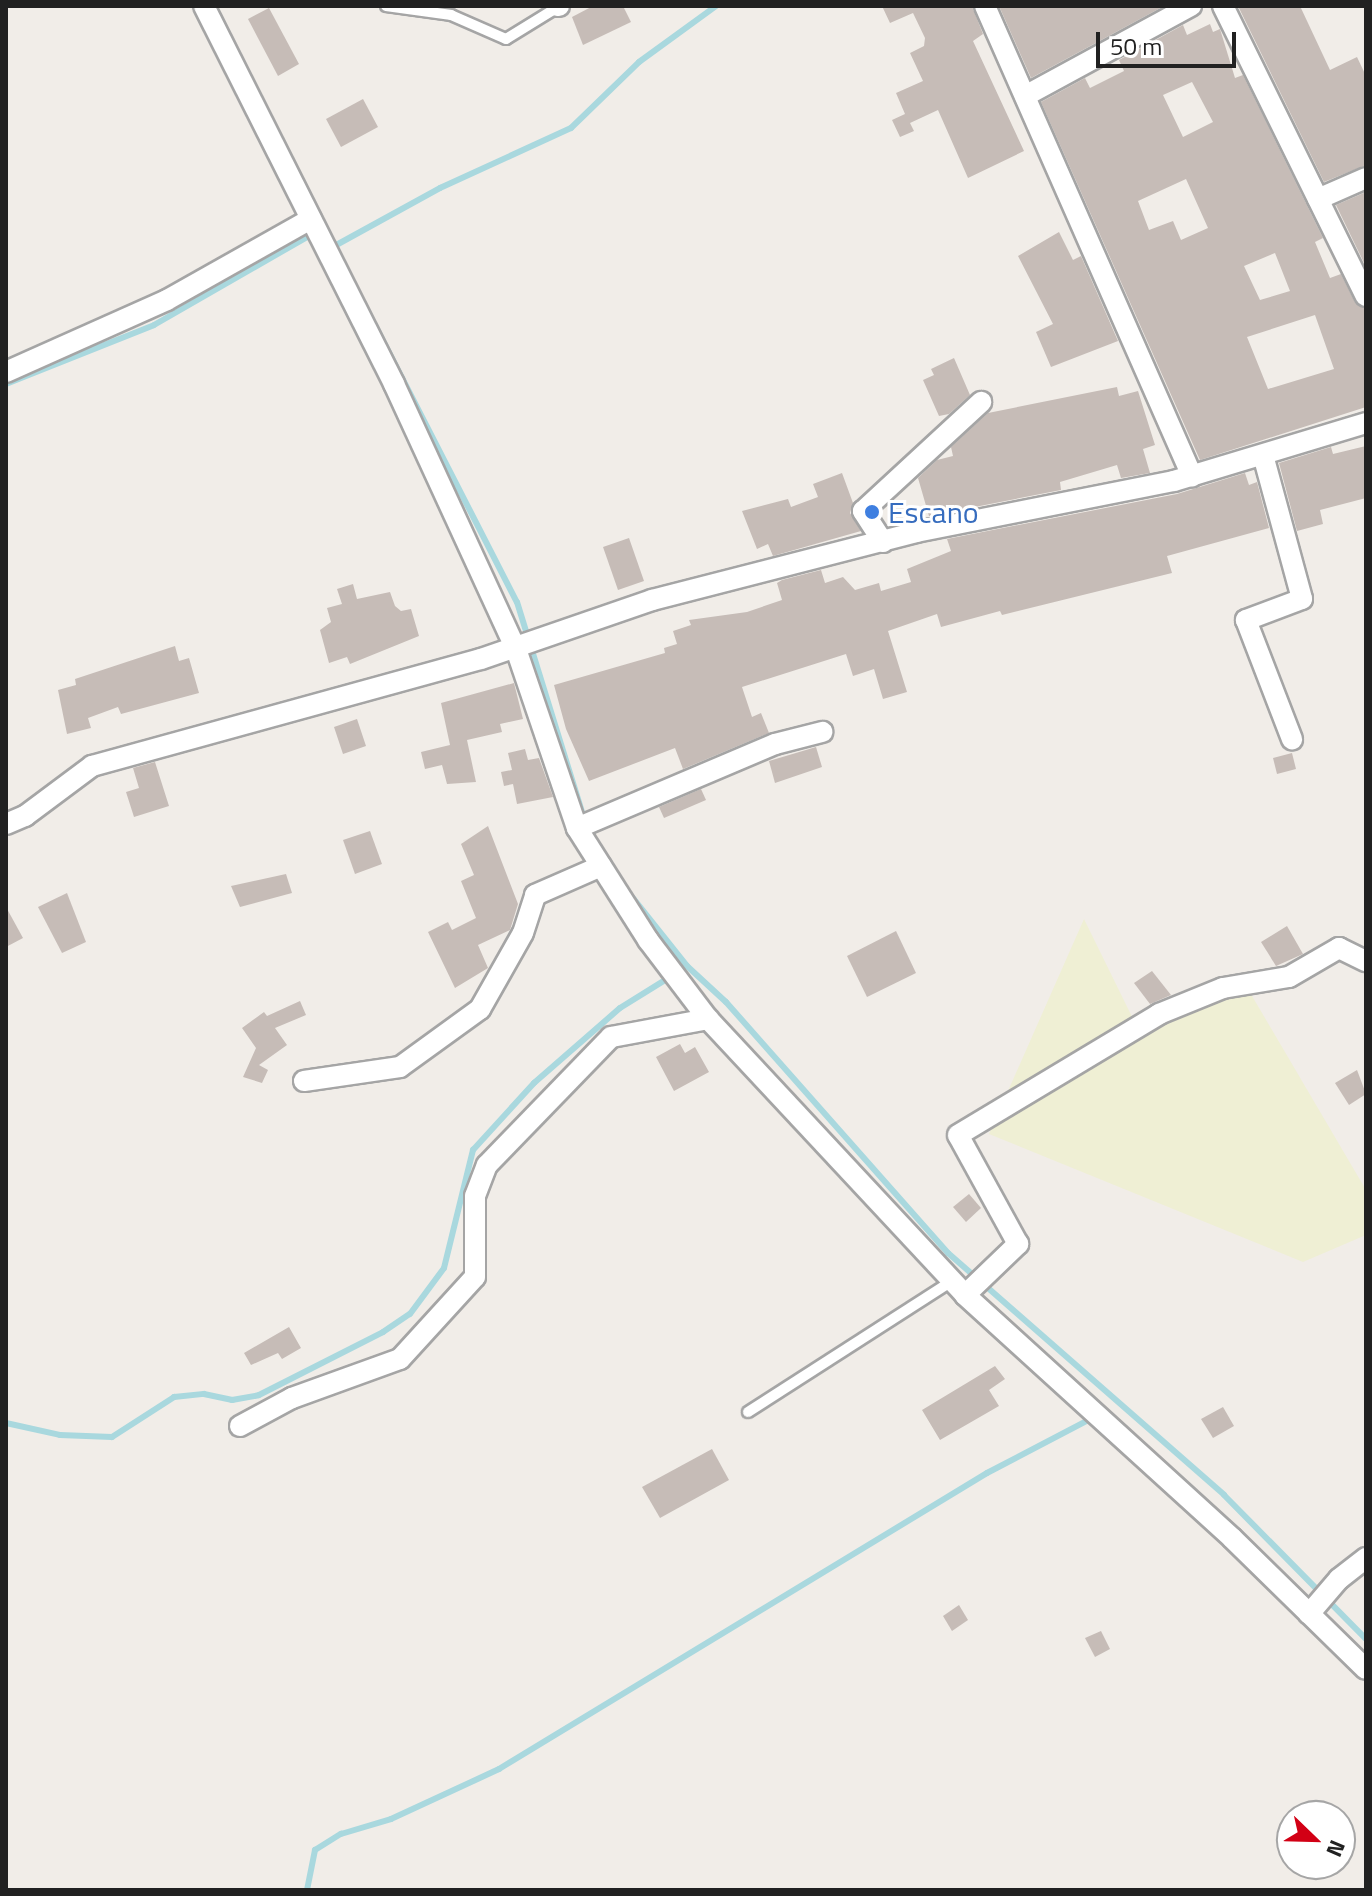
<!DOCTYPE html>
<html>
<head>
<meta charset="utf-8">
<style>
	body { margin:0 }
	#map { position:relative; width:1372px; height:1896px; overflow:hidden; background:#f1ede8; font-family:"Titillium Web",sans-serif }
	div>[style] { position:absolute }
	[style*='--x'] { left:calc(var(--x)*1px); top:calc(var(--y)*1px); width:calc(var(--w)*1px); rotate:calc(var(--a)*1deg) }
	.farmland>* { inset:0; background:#efefd4 }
	.stream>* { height:6px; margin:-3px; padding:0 3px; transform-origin:3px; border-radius:3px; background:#a9d8de }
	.building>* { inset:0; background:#c6bcb7 }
	.roads { filter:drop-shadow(2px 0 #a5a5a5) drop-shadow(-2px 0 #a5a5a5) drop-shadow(0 2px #a5a5a5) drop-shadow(0 -2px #a5a5a5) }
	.lane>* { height:10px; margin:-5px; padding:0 5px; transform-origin:5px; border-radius:5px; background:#fff }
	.street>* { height:20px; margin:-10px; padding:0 10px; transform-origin:10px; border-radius:10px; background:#fff }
	.dots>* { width:22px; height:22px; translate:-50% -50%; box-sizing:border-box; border:4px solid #fff; border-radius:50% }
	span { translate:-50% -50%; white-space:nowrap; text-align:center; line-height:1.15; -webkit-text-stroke:6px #fff; paint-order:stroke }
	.shop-label { font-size:30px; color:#366cbe }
	.left { translate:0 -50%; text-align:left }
	.frame { position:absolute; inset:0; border:8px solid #212121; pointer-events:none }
	.north { position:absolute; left:1276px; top:1800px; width:80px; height:80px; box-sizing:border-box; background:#fff; border:2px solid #a6a6a6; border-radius:50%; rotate:113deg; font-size:22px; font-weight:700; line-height:32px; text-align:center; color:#212121 }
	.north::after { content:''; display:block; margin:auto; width:28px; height:36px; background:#d20015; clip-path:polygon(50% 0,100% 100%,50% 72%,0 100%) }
	.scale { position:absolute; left:1096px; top:32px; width:140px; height:36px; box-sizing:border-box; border:4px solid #212121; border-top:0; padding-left:10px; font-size:24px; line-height:28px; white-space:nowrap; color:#212121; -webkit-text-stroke:6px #fff; paint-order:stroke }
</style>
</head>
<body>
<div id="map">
	<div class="farmland">
		<div style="clip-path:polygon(1084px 919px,1140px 1033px,1245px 984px,1366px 1190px,1366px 1235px,1303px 1262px,989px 1134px)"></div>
	</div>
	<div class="stream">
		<div style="--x:329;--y:249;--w:127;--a:-28.8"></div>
		<div style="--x:440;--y:188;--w:144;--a:-24.6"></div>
		<div style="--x:571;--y:128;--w:95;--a:-44.1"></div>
		<div style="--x:639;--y:62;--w:95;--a:-36"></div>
		<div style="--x:375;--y:325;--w:311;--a:62.9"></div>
		<div style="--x:517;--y:602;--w:230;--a:72.8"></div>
		<div style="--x:6;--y:384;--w:159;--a:-21.7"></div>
		<div style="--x:154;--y:325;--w:185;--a:-29.9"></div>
		<div style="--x:633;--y:898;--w:87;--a:51.5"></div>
		<div style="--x:687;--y:966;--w:53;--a:42.7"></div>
		<div style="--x:726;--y:1002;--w:335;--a:48.5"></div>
		<div style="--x:948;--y:1253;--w:367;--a:41.2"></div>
		<div style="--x:1224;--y:1495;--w:202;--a:45.4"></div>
		<div style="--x:6;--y:1423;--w:55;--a:12.5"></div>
		<div style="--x:60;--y:1435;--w:52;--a:2.2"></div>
		<div style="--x:112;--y:1437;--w:74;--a:-32.8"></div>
		<div style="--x:174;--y:1397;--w:30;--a:-6"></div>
		<div style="--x:204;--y:1394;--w:29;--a:12"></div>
		<div style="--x:232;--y:1400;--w:27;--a:-10"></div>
		<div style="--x:259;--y:1395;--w:139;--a:-26.9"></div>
		<div style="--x:383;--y:1332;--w:32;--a:-34"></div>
		<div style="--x:410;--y:1314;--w:57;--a:-53.5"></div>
		<div style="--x:444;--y:1268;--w:122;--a:-76.2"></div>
		<div style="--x:473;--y:1150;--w:91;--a:-47.7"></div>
		<div style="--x:534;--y:1083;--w:114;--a:-41.1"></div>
		<div style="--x:620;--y:1008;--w:59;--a:-31.8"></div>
		<div style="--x:307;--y:1890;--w:41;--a:-78.7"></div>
		<div style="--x:315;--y:1850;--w:31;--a:-32"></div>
		<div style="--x:341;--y:1834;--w:52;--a:-16.7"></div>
		<div style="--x:391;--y:1819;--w:119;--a:-24.8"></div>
		<div style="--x:499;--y:1769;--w:571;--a:-31.24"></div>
		<div style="--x:987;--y:1473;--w:119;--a:-27.6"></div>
	</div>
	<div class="building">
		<div style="clip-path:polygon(593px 6px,623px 6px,631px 22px,583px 45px,572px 17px)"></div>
		<div style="clip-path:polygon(882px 6px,972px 6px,983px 34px,973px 41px,1024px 151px,968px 178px,938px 110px,910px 123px,914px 131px,900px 137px,892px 120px,905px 114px,896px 93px,923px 81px,910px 53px,924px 46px,925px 38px,913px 13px,890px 23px)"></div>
		<div style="clip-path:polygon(999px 6px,1164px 6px,1031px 78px)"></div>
		<div style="clip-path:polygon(1238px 6px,1300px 6px,1330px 70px,1357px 57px,1366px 76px,1366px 165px,1324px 182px)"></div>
		<div style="clip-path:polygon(269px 8px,299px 64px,278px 76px,248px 19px)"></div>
		<div style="clip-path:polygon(evenodd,1210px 24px,1213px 32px,1220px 29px,1235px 78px,1243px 75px,1323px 238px,1315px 242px,1330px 278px,1341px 274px,1355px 302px,1366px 309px,1366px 407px,1200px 460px,1041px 102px,1085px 78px,1090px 88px,1124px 71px,1119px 60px,1183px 25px,1187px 35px,1210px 24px,1192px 82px,1213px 122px,1183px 137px,1163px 95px,1192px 82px,1210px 24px,1186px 179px,1208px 228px,1181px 240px,1173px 221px,1149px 230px,1138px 201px,1186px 179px,1210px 24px,1275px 253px,1290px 291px,1260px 300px,1244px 266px,1275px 253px,1210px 24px,1315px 315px,1334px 369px,1268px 389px,1247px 337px,1315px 315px)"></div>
		<div style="clip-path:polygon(363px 99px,378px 127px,341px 147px,326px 119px)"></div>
		<div style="clip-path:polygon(1366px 192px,1366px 267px,1336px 205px)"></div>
		<div style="clip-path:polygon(1059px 232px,1073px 260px,1081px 256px,1118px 341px,1051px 367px,1036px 332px,1053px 324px,1018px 256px)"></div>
		<div style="clip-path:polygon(954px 358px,970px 395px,949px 414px,939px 416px,923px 380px,934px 375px,931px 369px)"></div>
		<div style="clip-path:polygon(1117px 387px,1119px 396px,1138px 391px,1155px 445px,1143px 449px,1150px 473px,1121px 478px,1117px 465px,1060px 482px,1061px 490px,929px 516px,918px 478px,937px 460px,953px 456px,951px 447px,988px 413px)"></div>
		<div style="clip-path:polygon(1366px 446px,1366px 498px,1320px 510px,1323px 524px,1297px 531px,1279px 463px,1331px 447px,1333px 454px)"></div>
		<div style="clip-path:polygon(842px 473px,853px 503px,850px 513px,861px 531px,773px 556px,768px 544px,757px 549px,742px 511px,788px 499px,791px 507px,818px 497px,813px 484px)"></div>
		<div style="clip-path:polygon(1245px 473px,1249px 485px,1257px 482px,1269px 528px,1167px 556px,1172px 573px,1002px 615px,1000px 611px,941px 627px,937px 614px,888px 631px,907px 692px,883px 699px,874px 669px,853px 676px,846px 654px,742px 687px,752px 717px,761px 713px,769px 733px,683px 769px,675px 748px,589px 781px,566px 729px,554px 685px,665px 653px,664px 648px,677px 644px,673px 631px,691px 625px,689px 620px,747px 612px,782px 600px,777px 583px,782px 580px,821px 570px,825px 583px,843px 577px,855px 590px,879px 583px,881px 591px,911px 582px,907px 569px,951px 551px,947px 539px,1177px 494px)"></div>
		<div style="clip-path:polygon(629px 538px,644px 581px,618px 590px,603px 547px)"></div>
		<div style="clip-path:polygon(353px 584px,357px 599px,390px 592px,395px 606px,401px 611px,411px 609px,419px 636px,350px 664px,347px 657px,329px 663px,320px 630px,331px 622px,327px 608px,342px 604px,337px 589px)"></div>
		<div style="clip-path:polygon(175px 646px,179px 661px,189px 658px,199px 693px,121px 714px,118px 707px,88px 718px,91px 728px,67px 734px,58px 690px,76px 685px,75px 679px)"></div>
		<div style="clip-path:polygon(514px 683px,523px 719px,500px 724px,502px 732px,467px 740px,476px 782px,447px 784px,442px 765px,425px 769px,421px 752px,450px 745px,441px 703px)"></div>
		<div style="clip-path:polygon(357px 719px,366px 746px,343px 754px,334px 727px)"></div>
		<div style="clip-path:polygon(816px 747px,822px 767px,775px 783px,769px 761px)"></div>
		<div style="clip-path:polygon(525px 749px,528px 760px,539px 758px,553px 797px,517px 804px,513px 784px,504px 786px,501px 772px,512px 770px,508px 753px)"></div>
		<div style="clip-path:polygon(1292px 753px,1296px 769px,1277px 774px,1273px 758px)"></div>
		<div style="clip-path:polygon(155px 762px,169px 806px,134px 817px,126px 792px,139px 788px,133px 768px)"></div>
		<div style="clip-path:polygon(701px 789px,706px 800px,664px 818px,659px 807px)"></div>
		<div style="clip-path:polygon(488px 826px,518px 904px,510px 930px,478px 945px,488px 968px,455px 988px,428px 932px,448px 922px,452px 930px,476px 918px,461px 881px,474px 875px,461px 844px)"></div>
		<div style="clip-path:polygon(370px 831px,382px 864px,355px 874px,343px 840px)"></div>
		<div style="clip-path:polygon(286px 874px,292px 893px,240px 907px,231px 886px)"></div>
		<div style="clip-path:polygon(67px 893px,86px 942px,62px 953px,38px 907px)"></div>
		<div style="clip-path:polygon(6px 907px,23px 938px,6px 947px)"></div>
		<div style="clip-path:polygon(1287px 926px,1303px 954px,1276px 966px,1261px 942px)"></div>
		<div style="clip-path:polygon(896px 931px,916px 973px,867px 997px,847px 956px)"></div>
		<div style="clip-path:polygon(1152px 971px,1171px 995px,1150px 1004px,1134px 983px)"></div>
		<div style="clip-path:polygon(300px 1001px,306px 1015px,275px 1028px,287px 1045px,259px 1065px,268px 1070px,262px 1083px,243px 1077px,256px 1048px,242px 1028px,264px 1012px,267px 1016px)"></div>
		<div style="clip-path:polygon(680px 1044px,685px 1053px,695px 1047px,709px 1072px,674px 1091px,656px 1057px)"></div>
		<div style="clip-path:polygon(1357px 1070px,1366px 1094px,1349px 1105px,1335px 1083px)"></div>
		<div style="clip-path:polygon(969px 1194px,981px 1208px,966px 1222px,953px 1207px)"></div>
		<div style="clip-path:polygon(289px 1327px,301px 1348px,282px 1359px,278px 1353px,251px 1365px,244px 1353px)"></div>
		<div style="clip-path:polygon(995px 1366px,1005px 1379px,989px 1390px,999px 1406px,940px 1440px,922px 1410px)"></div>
		<div style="clip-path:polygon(1223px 1407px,1234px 1426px,1213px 1438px,1201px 1419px)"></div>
		<div style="clip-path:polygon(712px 1449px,729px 1480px,660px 1518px,642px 1487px)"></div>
		<div style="clip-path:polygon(959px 1605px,968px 1620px,952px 1631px,943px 1616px)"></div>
		<div style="clip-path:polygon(1101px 1631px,1110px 1649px,1095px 1657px,1085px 1638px)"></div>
	</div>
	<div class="roads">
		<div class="lane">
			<div style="--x:386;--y:6;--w:66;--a:7.9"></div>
			<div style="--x:451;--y:15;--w:60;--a:23.6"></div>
			<div style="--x:506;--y:39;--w:61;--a:-31.6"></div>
			<div style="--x:748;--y:1412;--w:242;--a:-32.7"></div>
		</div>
		<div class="street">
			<div style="--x:204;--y:6;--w:423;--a:63.3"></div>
			<div style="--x:394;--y:384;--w:292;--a:65.3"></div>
			<div style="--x:516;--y:649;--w:189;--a:71.2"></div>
			<div style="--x:577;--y:828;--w:133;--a:57.6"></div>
			<div style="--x:648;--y:940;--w:99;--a:52.8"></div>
			<div style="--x:708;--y:1019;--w:377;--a:47"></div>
			<div style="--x:965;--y:1295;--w:361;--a:42.3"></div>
			<div style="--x:1232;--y:1538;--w:187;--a:44.4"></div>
			<div style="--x:557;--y:6;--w:2;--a:0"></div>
			<div style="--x:985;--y:6;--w:514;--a:66.23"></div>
			<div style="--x:1223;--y:6;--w:323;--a:63.8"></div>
			<div style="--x:1025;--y:96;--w:189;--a:-28.5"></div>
			<div style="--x:1318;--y:199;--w:52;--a:-23.6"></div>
			<div style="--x:6;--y:372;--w:176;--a:-24.1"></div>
			<div style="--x:167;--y:300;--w:165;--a:-29.4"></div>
			<div style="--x:1263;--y:455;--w:149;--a:74.8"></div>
			<div style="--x:1302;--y:599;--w:60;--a:159.4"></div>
			<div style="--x:1246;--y:620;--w:128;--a:68.9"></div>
			<div style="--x:883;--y:542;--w:37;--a:-123"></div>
			<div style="--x:863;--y:511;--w:161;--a:-42.7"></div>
			<div style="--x:6;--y:824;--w:21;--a:-23"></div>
			<div style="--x:25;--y:816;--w:84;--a:-36.7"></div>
			<div style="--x:92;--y:766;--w:403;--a:-15.4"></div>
			<div style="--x:481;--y:659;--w:181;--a:-19"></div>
			<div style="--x:652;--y:600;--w:273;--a:-14.4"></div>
			<div style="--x:916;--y:532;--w:263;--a:-11.2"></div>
			<div style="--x:1174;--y:481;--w:201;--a:-16.8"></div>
			<div style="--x:577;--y:828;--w:215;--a:-23"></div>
			<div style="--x:775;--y:744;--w:49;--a:-14.3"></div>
			<div style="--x:304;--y:1081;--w:97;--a:-8.3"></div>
			<div style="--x:400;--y:1067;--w:99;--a:-35.9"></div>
			<div style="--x:480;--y:1009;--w:87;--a:-60.5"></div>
			<div style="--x:523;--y:933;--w:40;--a:-72"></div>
			<div style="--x:535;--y:895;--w:72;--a:-23.7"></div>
			<div style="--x:965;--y:1295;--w:74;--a:-43.9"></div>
			<div style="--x:1018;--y:1244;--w:124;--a:-118.8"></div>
			<div style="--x:958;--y:1135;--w:235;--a:-31"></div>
			<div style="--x:1159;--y:1014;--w:69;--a:-22.1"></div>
			<div style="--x:1223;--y:988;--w:67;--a:-9.5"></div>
			<div style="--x:1289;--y:977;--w:58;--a:-30.1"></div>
			<div style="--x:1339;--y:948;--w:30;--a:26"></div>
			<div style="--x:240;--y:1426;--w:59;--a:-28.3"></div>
			<div style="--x:292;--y:1398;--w:115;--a:-19.9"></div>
			<div style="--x:400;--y:1359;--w:111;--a:-47.6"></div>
			<div style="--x:475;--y:1277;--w:81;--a:-90"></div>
			<div style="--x:475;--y:1196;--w:33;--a:-69"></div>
			<div style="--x:487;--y:1165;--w:178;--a:-45.9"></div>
			<div style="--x:611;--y:1037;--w:99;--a:-10.5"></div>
			<div style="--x:1309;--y:1614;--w:46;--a:-49.4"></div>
			<div style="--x:1339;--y:1579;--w:34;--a:-38"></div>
		</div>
	</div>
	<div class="dots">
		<div style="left:872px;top:512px;background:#3f7fe0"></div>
	</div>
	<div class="shop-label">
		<span class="left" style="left:888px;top:512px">Escano</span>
	</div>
	<div class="frame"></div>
	<div class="north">N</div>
	<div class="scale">50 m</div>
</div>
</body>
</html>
